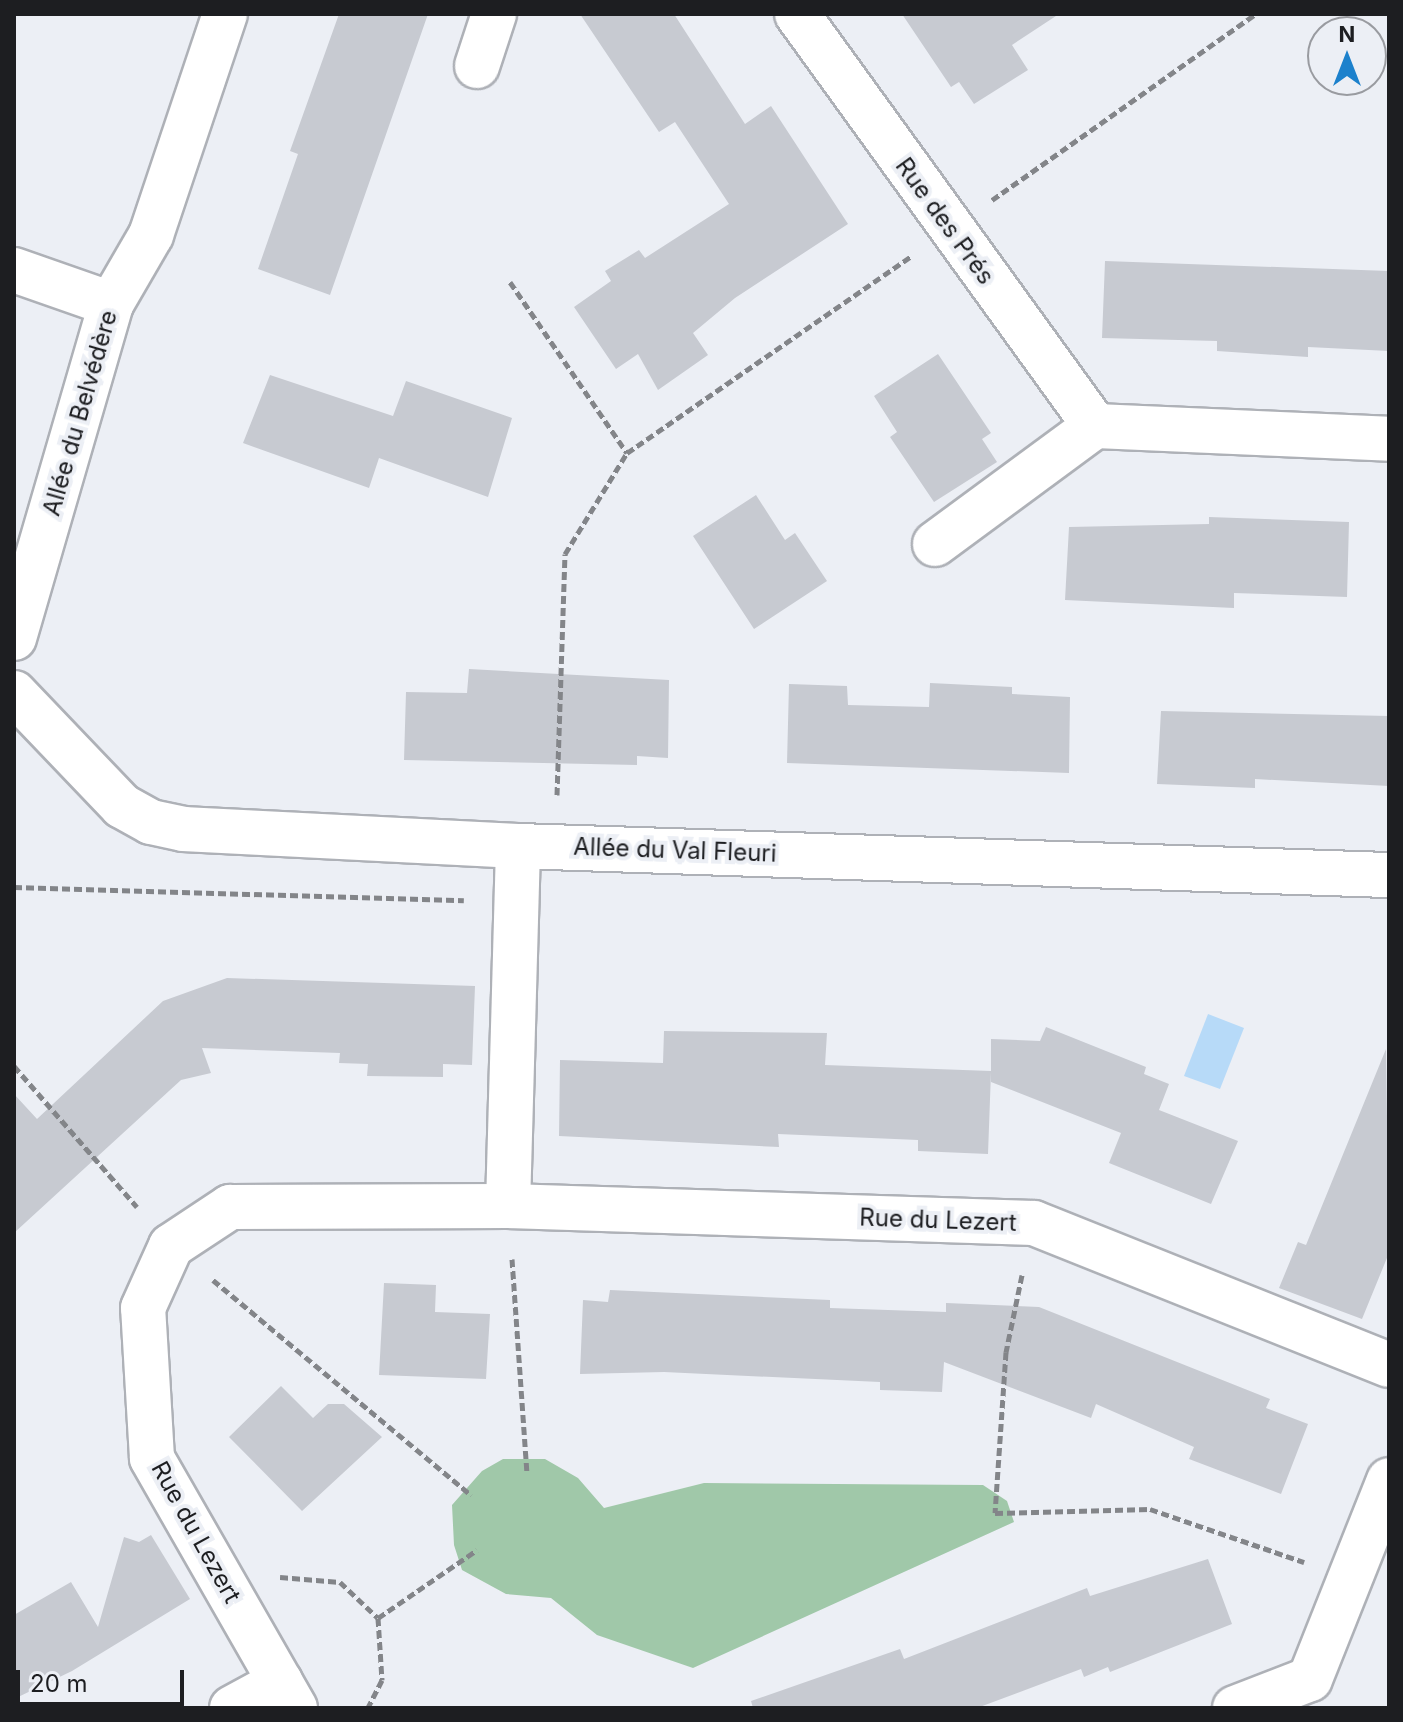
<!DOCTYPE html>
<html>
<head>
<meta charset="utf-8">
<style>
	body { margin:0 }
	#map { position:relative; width:1403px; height:1722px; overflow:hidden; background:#eceff5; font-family:Inter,sans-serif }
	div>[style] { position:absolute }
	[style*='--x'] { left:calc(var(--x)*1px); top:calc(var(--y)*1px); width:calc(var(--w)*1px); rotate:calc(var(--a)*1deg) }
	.green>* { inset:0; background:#a0c8a9 }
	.water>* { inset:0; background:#b7daf8 }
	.building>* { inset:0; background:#c7cad1 }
	.path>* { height:5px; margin-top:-2.5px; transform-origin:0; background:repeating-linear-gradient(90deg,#838589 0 8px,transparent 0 12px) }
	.roads { filter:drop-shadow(2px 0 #aeb1b7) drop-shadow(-2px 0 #aeb1b7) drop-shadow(0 2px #aeb1b7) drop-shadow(0 -2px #aeb1b7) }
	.minor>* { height:44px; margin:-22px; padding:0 22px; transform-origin:22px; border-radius:22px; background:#fff }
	span { translate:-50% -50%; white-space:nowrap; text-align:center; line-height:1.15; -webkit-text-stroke:8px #eceff5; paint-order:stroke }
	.street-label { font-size:24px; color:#1d1e21 }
	.frame { position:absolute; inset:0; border:16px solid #1d1e21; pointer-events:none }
	.north { position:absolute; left:1307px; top:16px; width:80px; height:80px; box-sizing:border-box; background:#eceff5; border:2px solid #999ba0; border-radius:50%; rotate:0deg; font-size:22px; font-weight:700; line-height:32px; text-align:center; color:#1d1e21 }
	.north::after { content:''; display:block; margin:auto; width:28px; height:36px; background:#1c81cc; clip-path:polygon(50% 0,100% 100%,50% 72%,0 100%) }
	.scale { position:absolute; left:16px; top:1670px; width:168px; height:36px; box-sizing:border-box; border:4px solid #1d1e21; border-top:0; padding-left:10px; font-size:24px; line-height:28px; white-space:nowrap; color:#1d1e21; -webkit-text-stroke:6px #eceff5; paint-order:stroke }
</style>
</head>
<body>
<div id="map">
	<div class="green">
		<div style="clip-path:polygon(503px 1459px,545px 1459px,578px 1478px,604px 1508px,704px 1483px,983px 1485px,1007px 1501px,1014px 1522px,693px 1668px,597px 1635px,551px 1598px,506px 1594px,462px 1570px,454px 1545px,452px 1505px,482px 1471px)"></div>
	</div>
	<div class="water">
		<div style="clip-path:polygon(1208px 1014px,1244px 1028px,1220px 1089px,1184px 1076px)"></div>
	</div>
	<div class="building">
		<div style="clip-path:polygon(339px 14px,428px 14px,330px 295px,258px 269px,298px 154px,290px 151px)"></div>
		<div style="clip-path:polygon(580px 14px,674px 14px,745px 124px,771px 106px,848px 224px,735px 298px,693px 333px,708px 355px,658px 390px,638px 354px,616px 369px,574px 307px,611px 281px,605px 271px,639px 250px,645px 258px,729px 204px,675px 122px,659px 132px)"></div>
		<div style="clip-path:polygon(902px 14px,1059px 14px,1012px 45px,1028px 70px,974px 104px,959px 82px,951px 87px)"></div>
		<div style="clip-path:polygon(1105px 261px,1389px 271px,1389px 351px,1308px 347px,1308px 357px,1217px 351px,1217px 341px,1102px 338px)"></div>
		<div style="clip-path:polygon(938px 354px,991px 433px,982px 439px,997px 462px,934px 502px,890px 437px,897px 432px,874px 396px)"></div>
		<div style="clip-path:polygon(270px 375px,393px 416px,406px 381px,512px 418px,488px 497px,379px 458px,369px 488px,243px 443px)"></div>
		<div style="clip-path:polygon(756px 495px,785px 540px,795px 533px,827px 581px,754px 629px,693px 536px)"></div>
		<div style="clip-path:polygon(1209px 517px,1349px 522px,1347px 597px,1234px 593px,1234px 608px,1065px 600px,1069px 527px,1209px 524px)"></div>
		<div style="clip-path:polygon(469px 669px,669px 680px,668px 758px,637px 756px,637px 765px,404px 760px,406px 692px,467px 693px)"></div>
		<div style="clip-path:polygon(930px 683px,1012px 687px,1012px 694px,1070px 697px,1069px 773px,787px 763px,789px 684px,847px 686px,848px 705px,929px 707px)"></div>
		<div style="clip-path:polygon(1161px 711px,1389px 716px,1389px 786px,1255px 779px,1255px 788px,1157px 784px)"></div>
		<div style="clip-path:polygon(227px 978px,475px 986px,472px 1065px,443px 1064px,443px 1077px,367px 1076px,368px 1064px,339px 1063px,340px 1053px,202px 1048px,211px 1073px,181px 1080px,14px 1233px,14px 1094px,37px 1119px,163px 1001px)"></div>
		<div style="clip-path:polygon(1046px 1027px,1146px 1067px,1144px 1074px,1169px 1084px,1159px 1110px,1238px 1141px,1211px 1204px,1109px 1163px,1121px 1133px,991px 1082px,991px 1072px,988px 1154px,918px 1151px,918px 1140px,778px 1134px,779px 1147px,559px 1136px,560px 1060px,663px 1063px,664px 1031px,827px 1033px,825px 1065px,991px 1071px,991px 1039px,1040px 1041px)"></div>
		<div style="clip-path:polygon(1386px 1049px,1389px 1253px,1362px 1319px,1279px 1288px,1298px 1242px,1306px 1245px)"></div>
		<div style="clip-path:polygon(384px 1283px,436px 1285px,435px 1312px,490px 1314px,486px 1379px,379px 1375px)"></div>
		<div style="clip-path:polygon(610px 1290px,830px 1300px,830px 1308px,946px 1312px,946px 1303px,1039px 1307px,1270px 1399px,1266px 1408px,1308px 1424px,1281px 1494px,1189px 1459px,1194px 1447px,1096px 1404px,1091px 1418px,944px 1362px,942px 1392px,880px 1390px,880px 1382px,664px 1372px,580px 1374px,583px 1300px,608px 1302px)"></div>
		<div style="clip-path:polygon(281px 1386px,313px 1418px,328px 1404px,344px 1404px,382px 1437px,302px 1511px,229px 1437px)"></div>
		<div style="clip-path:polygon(151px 1535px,190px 1599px,72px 1671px,14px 1699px,14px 1615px,71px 1582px,98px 1627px,124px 1537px,139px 1542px)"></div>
		<div style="clip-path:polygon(1208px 1559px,1232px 1624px,1110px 1672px,1108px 1667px,1084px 1677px,1081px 1669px,977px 1708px,753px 1708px,751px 1701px,900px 1649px,904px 1659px,1087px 1588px,1090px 1596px)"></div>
	</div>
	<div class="path">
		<div style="--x:992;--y:200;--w:323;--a:-35.2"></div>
		<div style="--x:510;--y:282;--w:207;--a:55.6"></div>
		<div style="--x:557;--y:795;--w:241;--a:-88.1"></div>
		<div style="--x:565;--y:554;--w:119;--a:-58.5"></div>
		<div style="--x:627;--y:453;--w:346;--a:-34.7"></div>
		<div style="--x:14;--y:887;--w:450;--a:1.7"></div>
		<div style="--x:14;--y:1066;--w:187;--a:48.9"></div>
		<div style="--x:512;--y:1259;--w:214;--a:86"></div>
		<div style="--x:1022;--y:1275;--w:79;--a:101.7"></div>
		<div style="--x:1006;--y:1352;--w:161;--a:93.9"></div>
		<div style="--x:995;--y:1513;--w:155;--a:-1.5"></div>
		<div style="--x:1150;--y:1509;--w:163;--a:19"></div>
		<div style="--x:213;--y:1280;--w:336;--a:39.8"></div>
		<div style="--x:280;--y:1577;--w:60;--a:4.8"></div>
		<div style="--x:340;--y:1582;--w:52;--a:43.5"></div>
		<div style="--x:378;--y:1618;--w:62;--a:86.3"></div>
		<div style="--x:382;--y:1680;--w:31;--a:117"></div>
		<div style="--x:378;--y:1618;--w:120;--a:-34.5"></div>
	</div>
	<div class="roads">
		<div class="minor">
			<div style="--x:797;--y:14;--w:508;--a:54.12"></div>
			<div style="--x:1095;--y:426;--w:294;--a:2.5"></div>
			<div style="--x:477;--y:66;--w:55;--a:-71.9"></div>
			<div style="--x:14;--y:270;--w:103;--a:19.3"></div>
			<div style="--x:935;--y:544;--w:199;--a:-36.4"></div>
			<div style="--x:14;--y:638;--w:348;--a:-73.8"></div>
			<div style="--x:111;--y:304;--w:80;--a:-59.9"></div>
			<div style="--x:151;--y:235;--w:233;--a:-71.5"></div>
			<div style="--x:14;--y:693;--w:156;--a:46.3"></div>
			<div style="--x:122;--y:806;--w:33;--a:29"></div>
			<div style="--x:151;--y:822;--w:33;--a:12"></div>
			<div style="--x:183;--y:829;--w:335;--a:2.9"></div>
			<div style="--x:518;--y:846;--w:871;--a:1.91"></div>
			<div style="--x:508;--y:1206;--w:360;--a:-88.4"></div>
			<div style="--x:232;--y:1708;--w:55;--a:-28.4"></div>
			<div style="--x:295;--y:1708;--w:288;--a:-119.8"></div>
			<div style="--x:152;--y:1458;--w:150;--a:-93.4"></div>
			<div style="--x:143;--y:1308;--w:68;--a:-65.7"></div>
			<div style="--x:171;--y:1246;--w:71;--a:-33.5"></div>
			<div style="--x:230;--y:1207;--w:278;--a:-0.2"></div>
			<div style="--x:508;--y:1206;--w:526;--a:1.85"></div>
			<div style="--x:1034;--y:1223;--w:382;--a:21.8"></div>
			<div style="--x:1235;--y:1708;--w:80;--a:-21.1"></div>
			<div style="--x:1310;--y:1679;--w:214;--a:-68.3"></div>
		</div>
	</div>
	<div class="street-label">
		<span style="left:945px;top:221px;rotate:54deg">Rue des Prés</span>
		<span style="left:80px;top:413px;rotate:-74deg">Allée du Belvédère</span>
		<span style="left:675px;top:850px;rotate:2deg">Allée du Val Fleuri</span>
		<span style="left:938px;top:1220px;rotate:2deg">Rue du Lezert</span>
		<span style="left:196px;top:1532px;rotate:61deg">Rue du Lezert</span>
	</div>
	<div class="frame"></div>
	<div class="north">N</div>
	<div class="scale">20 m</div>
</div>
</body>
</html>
